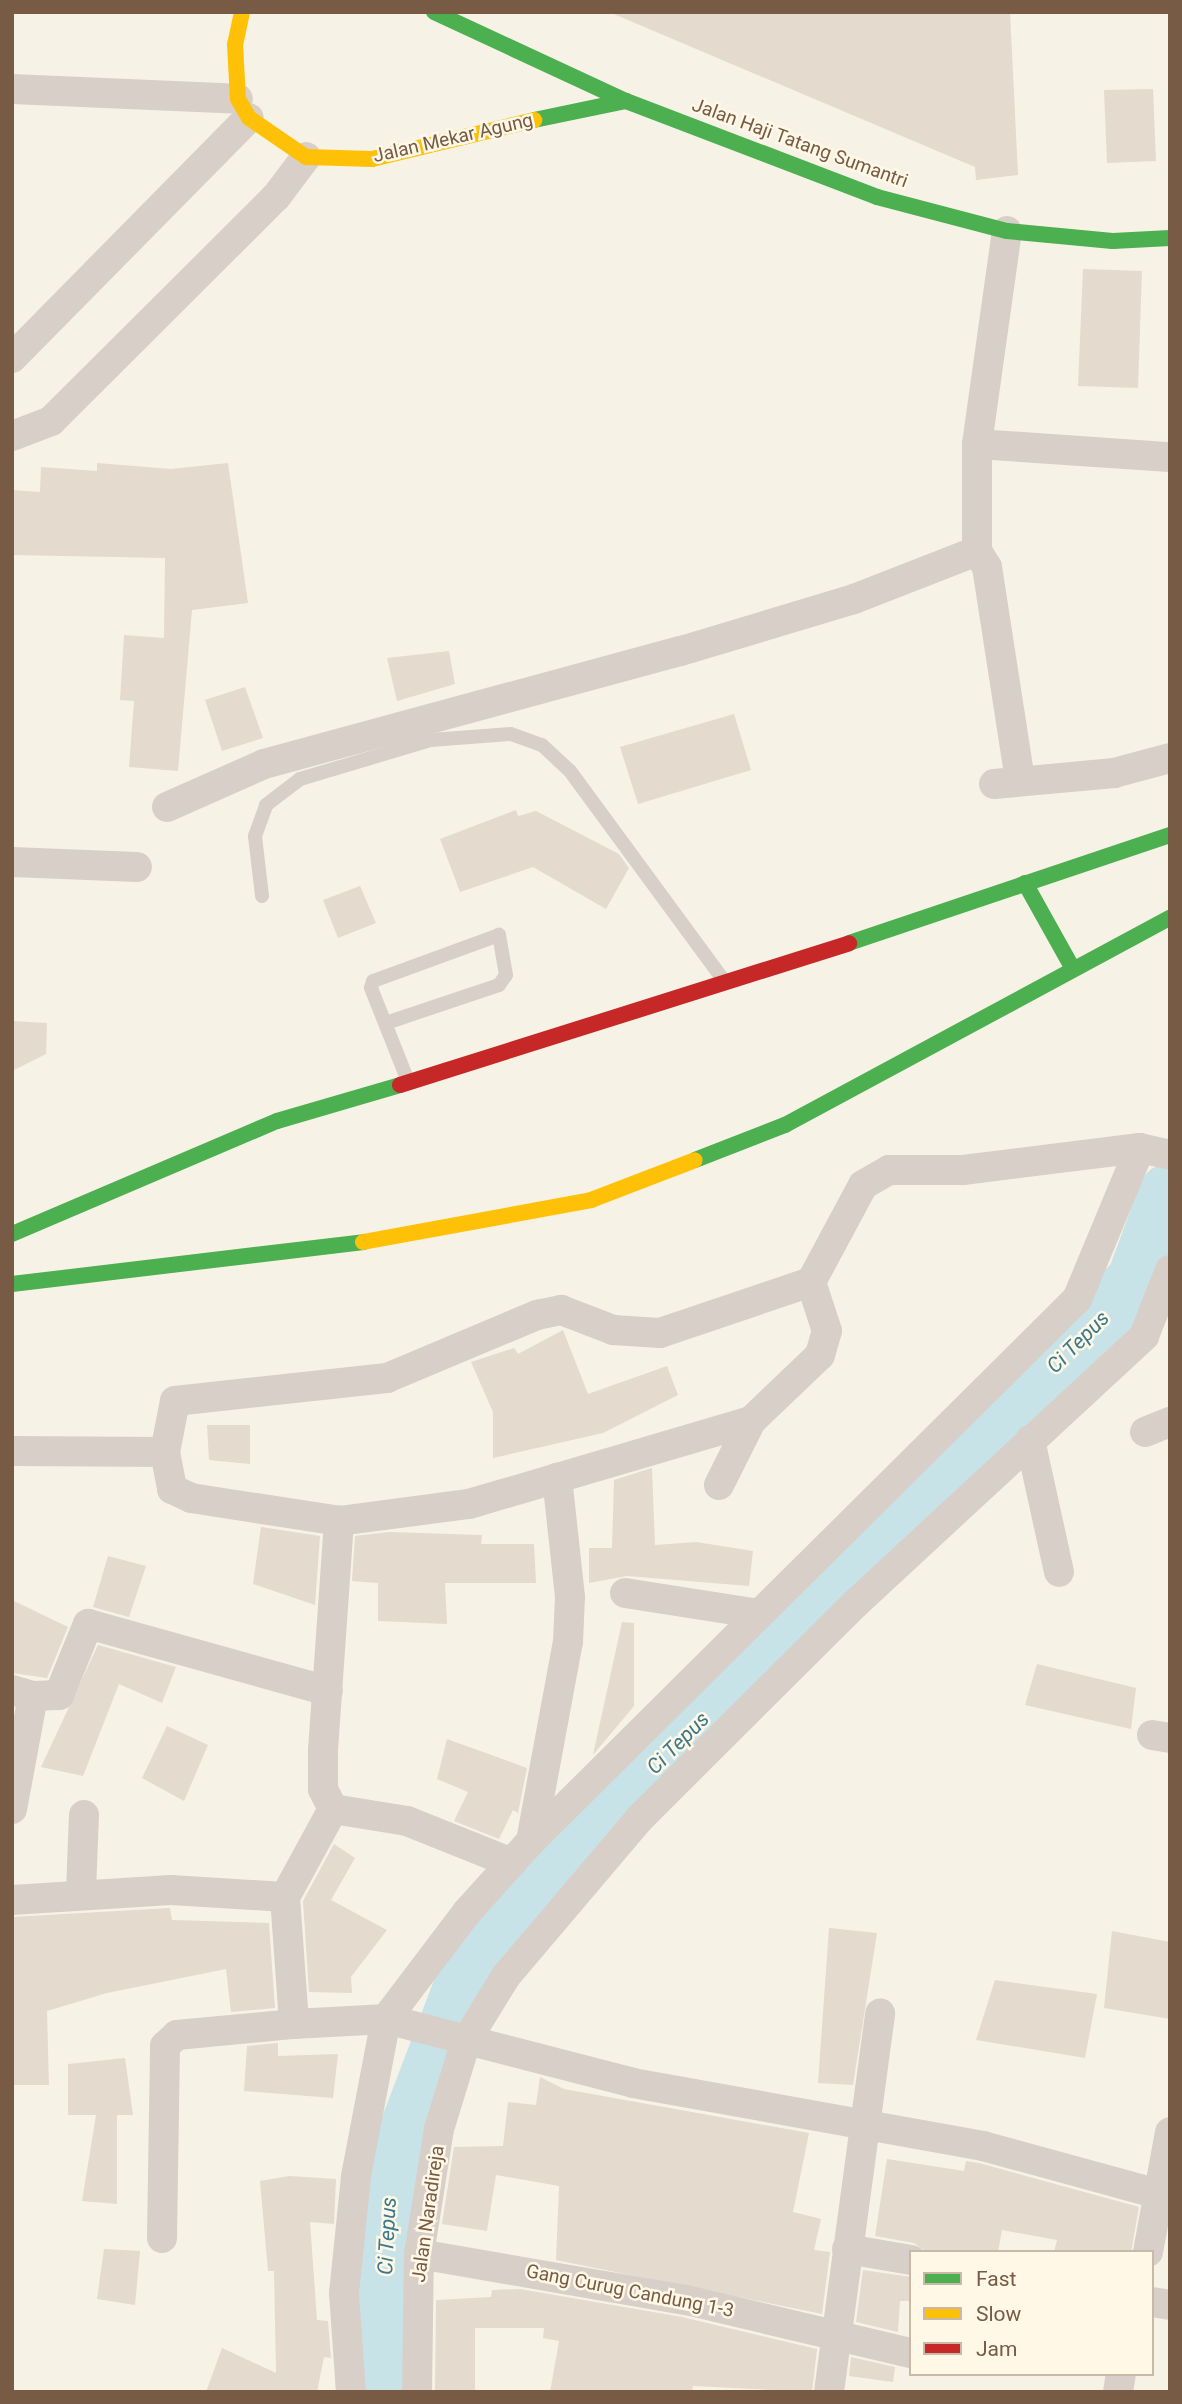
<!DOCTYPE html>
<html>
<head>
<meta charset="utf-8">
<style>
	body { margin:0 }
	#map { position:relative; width:1182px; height:2404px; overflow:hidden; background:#f7f2e6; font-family:Roboto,sans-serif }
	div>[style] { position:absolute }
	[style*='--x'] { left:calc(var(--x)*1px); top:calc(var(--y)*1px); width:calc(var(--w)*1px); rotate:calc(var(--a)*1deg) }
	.river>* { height:65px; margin:-32.5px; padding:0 32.5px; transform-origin:32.5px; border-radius:32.5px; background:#c7e3e8 }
	.building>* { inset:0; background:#e4dacd }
	.lane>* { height:14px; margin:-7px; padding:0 7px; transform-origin:7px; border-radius:7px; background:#d8d0c8 }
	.street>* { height:30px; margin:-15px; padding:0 15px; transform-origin:15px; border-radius:15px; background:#d8d0c8 }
	.fast>* { height:16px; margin:-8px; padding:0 8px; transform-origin:8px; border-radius:8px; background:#4caf50 }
	.slow>* { height:16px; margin:-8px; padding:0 8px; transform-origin:8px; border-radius:8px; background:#ffc107 }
	.jam>* { height:16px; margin:-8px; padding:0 8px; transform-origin:8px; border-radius:8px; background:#c62828 }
	span { translate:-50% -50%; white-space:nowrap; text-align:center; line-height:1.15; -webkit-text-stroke:5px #fff8e7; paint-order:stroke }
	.street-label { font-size:19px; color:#775b45 }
	.water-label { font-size:21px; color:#3c798c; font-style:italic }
	.frame { position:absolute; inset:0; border:14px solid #775b45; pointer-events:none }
	.legend { position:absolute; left:909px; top:2250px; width:245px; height:126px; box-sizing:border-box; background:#fff8e7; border:2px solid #c9b9a6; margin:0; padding:9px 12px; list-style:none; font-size:21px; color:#775b45 }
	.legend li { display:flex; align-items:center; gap:14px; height:35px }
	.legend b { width:35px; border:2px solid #c9b9a6 }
</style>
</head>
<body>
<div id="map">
	<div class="river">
		<div style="--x:381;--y:2392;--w:201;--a:-88"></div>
		<div style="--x:388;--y:2191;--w:240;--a:-69.2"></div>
		<div style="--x:473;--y:1967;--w:219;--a:-48.5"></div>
		<div style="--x:618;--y:1803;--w:736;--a:-45.06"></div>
		<div style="--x:1138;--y:1282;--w:93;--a:-69.8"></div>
	</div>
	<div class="building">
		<div style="clip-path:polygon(609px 12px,1010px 12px,1018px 175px,976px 180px,975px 167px)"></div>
		<div style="clip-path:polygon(1153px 89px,1156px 161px,1107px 163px,1104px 90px)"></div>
		<div style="clip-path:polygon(1083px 269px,1142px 271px,1138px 388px,1078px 386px)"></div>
		<div style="clip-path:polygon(97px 463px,171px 469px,228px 463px,248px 603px,192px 610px,178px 771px,129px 767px,134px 701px,120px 700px,124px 635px,164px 638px,165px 558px,12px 555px,12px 490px,40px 492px,41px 467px,97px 471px)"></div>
		<div style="clip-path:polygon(449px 651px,455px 684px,397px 701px,387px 658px)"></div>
		<div style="clip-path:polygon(245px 687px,263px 738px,222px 751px,205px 700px)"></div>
		<div style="clip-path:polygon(734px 714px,751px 770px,638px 804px,620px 747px)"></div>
		<div style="clip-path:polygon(516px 810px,518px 816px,536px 811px,619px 854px,629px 868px,606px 909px,533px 867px,460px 892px,440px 839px)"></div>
		<div style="clip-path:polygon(360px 886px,376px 923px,338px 938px,323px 900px)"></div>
		<div style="clip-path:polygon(12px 1021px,47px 1023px,46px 1054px,12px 1071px)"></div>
		<div style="clip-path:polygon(563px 1330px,588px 1394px,667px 1366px,678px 1395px,603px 1433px,493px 1458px,493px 1412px,471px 1362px,514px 1348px,518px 1354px)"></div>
		<div style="clip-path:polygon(207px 1425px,250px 1425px,250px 1464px,209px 1460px)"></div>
		<div style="clip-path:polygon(652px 1468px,655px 1545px,696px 1542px,753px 1551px,749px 1586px,627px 1576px,589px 1583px,589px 1548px,612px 1548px,614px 1480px)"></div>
		<div style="clip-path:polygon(261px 1527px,320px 1536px,315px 1605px,253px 1584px)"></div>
		<div style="clip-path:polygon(389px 1532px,482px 1535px,481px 1544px,534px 1544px,536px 1583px,445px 1583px,447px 1624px,378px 1621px,378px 1583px,352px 1581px,355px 1536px)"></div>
		<div style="clip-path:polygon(108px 1556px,146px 1566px,129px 1617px,93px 1607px)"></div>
		<div style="clip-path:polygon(12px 1600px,68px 1627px,47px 1678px,12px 1673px)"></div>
		<div style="clip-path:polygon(622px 1622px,634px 1623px,634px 1706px,593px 1755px)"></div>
		<div style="clip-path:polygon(98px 1645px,176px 1667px,162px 1703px,119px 1684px,83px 1776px,41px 1767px)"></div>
		<div style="clip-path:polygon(1037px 1664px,1136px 1688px,1131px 1729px,1025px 1705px)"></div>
		<div style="clip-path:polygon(167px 1726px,208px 1745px,184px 1801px,142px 1778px)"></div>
		<div style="clip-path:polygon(447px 1739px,527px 1768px,518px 1813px,513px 1810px,499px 1839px,454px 1821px,468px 1792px,437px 1779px)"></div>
		<div style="clip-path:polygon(334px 1844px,355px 1858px,331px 1900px,387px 1930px,351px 1977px,352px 1993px,309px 1992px,303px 1901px)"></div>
		<div style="clip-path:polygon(170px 1908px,172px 1920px,269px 1923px,275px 2008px,231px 2012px,226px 1969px,107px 1993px,47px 2011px,49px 2085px,12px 2085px,12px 1917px)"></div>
		<div style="clip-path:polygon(829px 1928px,877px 1933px,853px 2085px,818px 2083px)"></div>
		<div style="clip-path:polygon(1112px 1931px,1170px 1942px,1170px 2019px,1104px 2008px)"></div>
		<div style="clip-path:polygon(995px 1980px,1097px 1994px,1085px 2058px,976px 2040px)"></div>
		<div style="clip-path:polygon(278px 2043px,278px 2056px,338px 2054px,333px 2098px,244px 2091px,247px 2046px)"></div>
		<div style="clip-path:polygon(125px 2058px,133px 2115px,117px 2115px,117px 2204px,82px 2201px,96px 2115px,68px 2115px,68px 2064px)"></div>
		<div style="clip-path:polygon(540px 2077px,564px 2089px,809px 2133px,793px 2212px,821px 2219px,814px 2250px,830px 2252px,822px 2314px,556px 2260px,559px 2186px,496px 2175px,487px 2231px,442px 2224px,454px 2147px,503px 2146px,508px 2102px,536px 2105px)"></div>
		<div style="clip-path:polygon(887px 2159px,964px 2171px,966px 2161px,979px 2163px,1139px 2207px,1131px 2252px,1054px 2252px,1057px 2240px,1002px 2230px,998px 2252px,926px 2252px,914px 2243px,875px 2236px)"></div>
		<div style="clip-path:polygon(289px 2176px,336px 2179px,334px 2224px,310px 2222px,317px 2320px,328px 2321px,331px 2358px,324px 2357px,317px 2392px,206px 2392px,222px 2348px,276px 2373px,274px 2271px,268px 2271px,260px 2181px)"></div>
		<div style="clip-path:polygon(104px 2249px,140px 2251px,135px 2305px,97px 2299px)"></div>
		<div style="clip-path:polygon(863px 2270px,911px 2277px,911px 2301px,900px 2301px,898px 2332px,856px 2322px)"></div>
		<div style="clip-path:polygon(492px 2290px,520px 2289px,682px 2317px,817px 2349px,812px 2392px,693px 2386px,692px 2392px,550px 2392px,559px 2341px,543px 2338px,544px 2328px,475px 2328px,475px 2392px,435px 2392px,436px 2300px,491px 2297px)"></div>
		<div style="clip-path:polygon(851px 2357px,895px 2367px,893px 2382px,849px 2376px)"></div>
	</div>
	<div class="lane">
		<div style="--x:262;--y:896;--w:60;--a:-96.7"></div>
		<div style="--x:255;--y:836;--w:33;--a:-70"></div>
		<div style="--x:266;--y:805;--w:43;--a:-37.4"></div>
		<div style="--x:300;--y:779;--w:137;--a:-16.6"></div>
		<div style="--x:431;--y:740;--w:80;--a:-4.3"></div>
		<div style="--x:511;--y:734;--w:33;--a:20"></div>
		<div style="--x:542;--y:745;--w:38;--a:43"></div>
		<div style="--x:570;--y:771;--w:260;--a:53.7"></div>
		<div style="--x:386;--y:1023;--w:119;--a:-18.6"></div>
		<div style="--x:499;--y:985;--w:12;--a:-55"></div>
		<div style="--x:506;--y:975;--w:41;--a:-99.9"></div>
		<div style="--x:499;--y:935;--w:134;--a:159.9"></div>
		<div style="--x:373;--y:981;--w:7;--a:106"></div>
		<div style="--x:371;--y:988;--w:100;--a:68.3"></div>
	</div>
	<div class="street">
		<div style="--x:12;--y:89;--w:226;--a:2.5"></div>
		<div style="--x:12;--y:358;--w:337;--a:-45.4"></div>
		<div style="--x:12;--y:436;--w:42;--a:-21"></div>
		<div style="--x:51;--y:421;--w:317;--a:-44.9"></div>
		<div style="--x:276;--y:197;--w:50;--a:-53.1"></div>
		<div style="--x:977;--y:444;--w:193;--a:3.9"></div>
		<div style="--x:977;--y:551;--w:19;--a:58"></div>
		<div style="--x:987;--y:567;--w:217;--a:81.2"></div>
		<div style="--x:994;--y:784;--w:121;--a:-5.2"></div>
		<div style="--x:1114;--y:773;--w:58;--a:-15"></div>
		<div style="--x:167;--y:807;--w:106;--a:-23.9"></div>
		<div style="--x:264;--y:764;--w:432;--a:-15.2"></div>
		<div style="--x:681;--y:651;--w:181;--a:-16.7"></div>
		<div style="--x:854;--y:599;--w:132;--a:-21.3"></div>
		<div style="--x:977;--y:551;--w:107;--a:-90"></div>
		<div style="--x:977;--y:444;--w:215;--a:-82"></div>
		<div style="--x:12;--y:862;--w:125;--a:2.3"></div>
		<div style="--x:1140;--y:1148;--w:164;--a:112.6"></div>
		<div style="--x:1077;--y:1299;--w:769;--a:135.21"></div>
		<div style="--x:531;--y:1841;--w:96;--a:132"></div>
		<div style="--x:467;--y:1912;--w:134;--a:127.1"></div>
		<div style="--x:386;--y:2019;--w:255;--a:14.5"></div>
		<div style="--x:633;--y:2083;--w:356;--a:10.2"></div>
		<div style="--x:983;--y:2146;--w:194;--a:15.3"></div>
		<div style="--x:1145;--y:1432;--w:27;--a:-22"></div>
		<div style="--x:1030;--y:1440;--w:135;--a:77.6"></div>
		<div style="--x:12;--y:1451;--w:153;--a:0.4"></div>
		<div style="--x:165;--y:1452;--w:52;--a:-78.9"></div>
		<div style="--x:175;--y:1401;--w:213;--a:-6.2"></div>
		<div style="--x:387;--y:1378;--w:163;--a:-22.8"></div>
		<div style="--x:537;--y:1315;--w:25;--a:-12"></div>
		<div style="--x:561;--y:1310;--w:56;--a:21"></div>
		<div style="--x:613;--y:1330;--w:47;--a:3.7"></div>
		<div style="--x:660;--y:1333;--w:159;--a:-18.7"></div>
		<div style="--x:811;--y:1282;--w:110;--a:-61.8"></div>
		<div style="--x:863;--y:1185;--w:30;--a:-30"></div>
		<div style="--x:889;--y:1170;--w:74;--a:0"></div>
		<div style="--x:963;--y:1170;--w:178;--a:-7.1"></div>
		<div style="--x:1140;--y:1148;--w:31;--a:13"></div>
		<div style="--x:165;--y:1452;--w:38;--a:79"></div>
		<div style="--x:172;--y:1489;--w:21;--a:25"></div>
		<div style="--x:191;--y:1498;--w:150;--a:8.8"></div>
		<div style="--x:339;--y:1521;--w:131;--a:-7.5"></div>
		<div style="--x:469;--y:1504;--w:294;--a:-16.4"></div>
		<div style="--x:751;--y:1421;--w:95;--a:-43.7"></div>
		<div style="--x:820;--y:1355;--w:25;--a:-74"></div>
		<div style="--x:827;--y:1331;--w:52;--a:-108.1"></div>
		<div style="--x:719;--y:1485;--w:72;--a:-63.4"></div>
		<div style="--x:625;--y:1593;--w:136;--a:8.9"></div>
		<div style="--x:12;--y:1690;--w:22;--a:16"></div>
		<div style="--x:33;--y:1696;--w:115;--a:100.5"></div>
		<div style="--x:33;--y:1696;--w:26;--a:-2"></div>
		<div style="--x:59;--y:1695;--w:77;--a:-67.8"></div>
		<div style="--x:88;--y:1624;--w:249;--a:15.6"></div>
		<div style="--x:1152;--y:1735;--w:18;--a:9"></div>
		<div style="--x:333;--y:1809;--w:22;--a:-117"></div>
		<div style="--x:323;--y:1789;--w:39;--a:-90"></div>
		<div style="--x:323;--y:1750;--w:230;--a:-86"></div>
		<div style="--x:531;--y:1841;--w:202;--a:-79.5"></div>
		<div style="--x:568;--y:1642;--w:45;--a:-87.5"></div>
		<div style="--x:570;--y:1597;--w:120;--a:-96.2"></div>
		<div style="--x:81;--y:1892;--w:77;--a:-87.8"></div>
		<div style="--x:285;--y:1897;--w:100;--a:-61.4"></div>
		<div style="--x:333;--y:1809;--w:75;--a:9.2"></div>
		<div style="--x:407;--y:1821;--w:113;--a:21.8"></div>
		<div style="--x:12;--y:1900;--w:159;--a:-3.6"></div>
		<div style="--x:171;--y:1890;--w:114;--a:3.5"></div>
		<div style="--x:285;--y:1897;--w:127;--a:85.9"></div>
		<div style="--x:294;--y:2024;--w:92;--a:-3.1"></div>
		<div style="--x:386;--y:2019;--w:161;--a:100.8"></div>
		<div style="--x:356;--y:2177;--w:117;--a:95.9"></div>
		<div style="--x:344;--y:2293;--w:99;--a:86"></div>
		<div style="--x:162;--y:2238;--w:192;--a:-89.1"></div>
		<div style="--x:165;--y:2046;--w:16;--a:-43"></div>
		<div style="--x:177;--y:2035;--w:118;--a:-5.4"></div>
		<div style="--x:847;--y:2249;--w:65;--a:9.8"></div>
		<div style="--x:1148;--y:2252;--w:122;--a:-79.6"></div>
		<div style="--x:419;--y:2254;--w:271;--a:9.8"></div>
		<div style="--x:686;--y:2300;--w:231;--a:13.3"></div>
		<div style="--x:1152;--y:2302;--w:18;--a:9"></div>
		<div style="--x:417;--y:2392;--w:138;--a:-89.2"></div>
		<div style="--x:419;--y:2254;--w:127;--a:-80.9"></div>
		<div style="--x:439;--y:2129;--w:92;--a:-72.9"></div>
		<div style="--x:466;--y:2041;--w:76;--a:-58.4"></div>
		<div style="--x:506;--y:1976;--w:206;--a:-49.7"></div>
		<div style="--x:639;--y:1819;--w:306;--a:-44.9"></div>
		<div style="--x:856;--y:1603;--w:393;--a:-42.8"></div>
		<div style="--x:1144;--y:1336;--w:71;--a:-68.5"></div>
		<div style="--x:829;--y:2392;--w:382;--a:-82.3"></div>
		<div style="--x:1118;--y:2392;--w:18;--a:-81"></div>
	</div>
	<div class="fast">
		<div style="--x:434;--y:12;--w:212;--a:24.9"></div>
		<div style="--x:626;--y:101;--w:269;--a:20.9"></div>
		<div style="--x:877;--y:197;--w:134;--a:14.7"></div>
		<div style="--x:1007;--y:231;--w:106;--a:5.4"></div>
		<div style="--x:1113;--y:241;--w:57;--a:-3"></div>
		<div style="--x:534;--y:120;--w:94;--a:-11.7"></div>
		<div style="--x:1025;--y:883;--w:96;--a:60.8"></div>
		<div style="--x:849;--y:943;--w:339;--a:-18.6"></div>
		<div style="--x:695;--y:1160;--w:97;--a:-21.3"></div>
		<div style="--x:785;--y:1125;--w:437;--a:-28.3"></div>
		<div style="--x:12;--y:1234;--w:288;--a:-23.1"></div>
		<div style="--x:277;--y:1121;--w:128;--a:-16.3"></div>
		<div style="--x:12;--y:1284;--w:354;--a:-6.8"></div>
	</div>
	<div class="slow">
		<div style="--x:242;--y:12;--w:33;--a:102"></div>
		<div style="--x:235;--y:44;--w:55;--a:86.9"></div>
		<div style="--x:238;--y:99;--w:22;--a:60"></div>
		<div style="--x:249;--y:118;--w:69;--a:34.4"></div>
		<div style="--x:306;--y:157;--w:66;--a:1.7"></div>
		<div style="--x:372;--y:159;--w:167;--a:-13.5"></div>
		<div style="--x:363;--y:1242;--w:232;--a:-10.4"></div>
		<div style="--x:591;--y:1200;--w:111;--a:-21"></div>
	</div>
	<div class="jam">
		<div style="--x:400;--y:1085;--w:471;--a:-17.5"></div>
	</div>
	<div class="street-label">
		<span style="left:453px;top:138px;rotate:-13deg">Jalan Mekar Agung</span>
		<span style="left:800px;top:143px;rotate:20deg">Jalan Haji Tatang Sumantri</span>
		<span style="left:428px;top:2214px;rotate:-82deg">Jalan Naradireja</span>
		<span style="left:630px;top:2291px;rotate:11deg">Gang Curug Candung 1-3</span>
	</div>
	<div class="water-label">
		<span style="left:1078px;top:1342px;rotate:-45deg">Ci Tepus</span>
		<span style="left:678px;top:1743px;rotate:-45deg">Ci Tepus</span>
		<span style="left:387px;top:2236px;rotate:-87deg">Ci Tepus</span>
	</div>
	<div class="frame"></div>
	<ul class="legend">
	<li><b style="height:9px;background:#4caf50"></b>Fast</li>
	<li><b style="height:9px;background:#ffc107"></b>Slow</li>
	<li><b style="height:9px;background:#c62828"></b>Jam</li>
	</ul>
</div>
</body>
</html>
